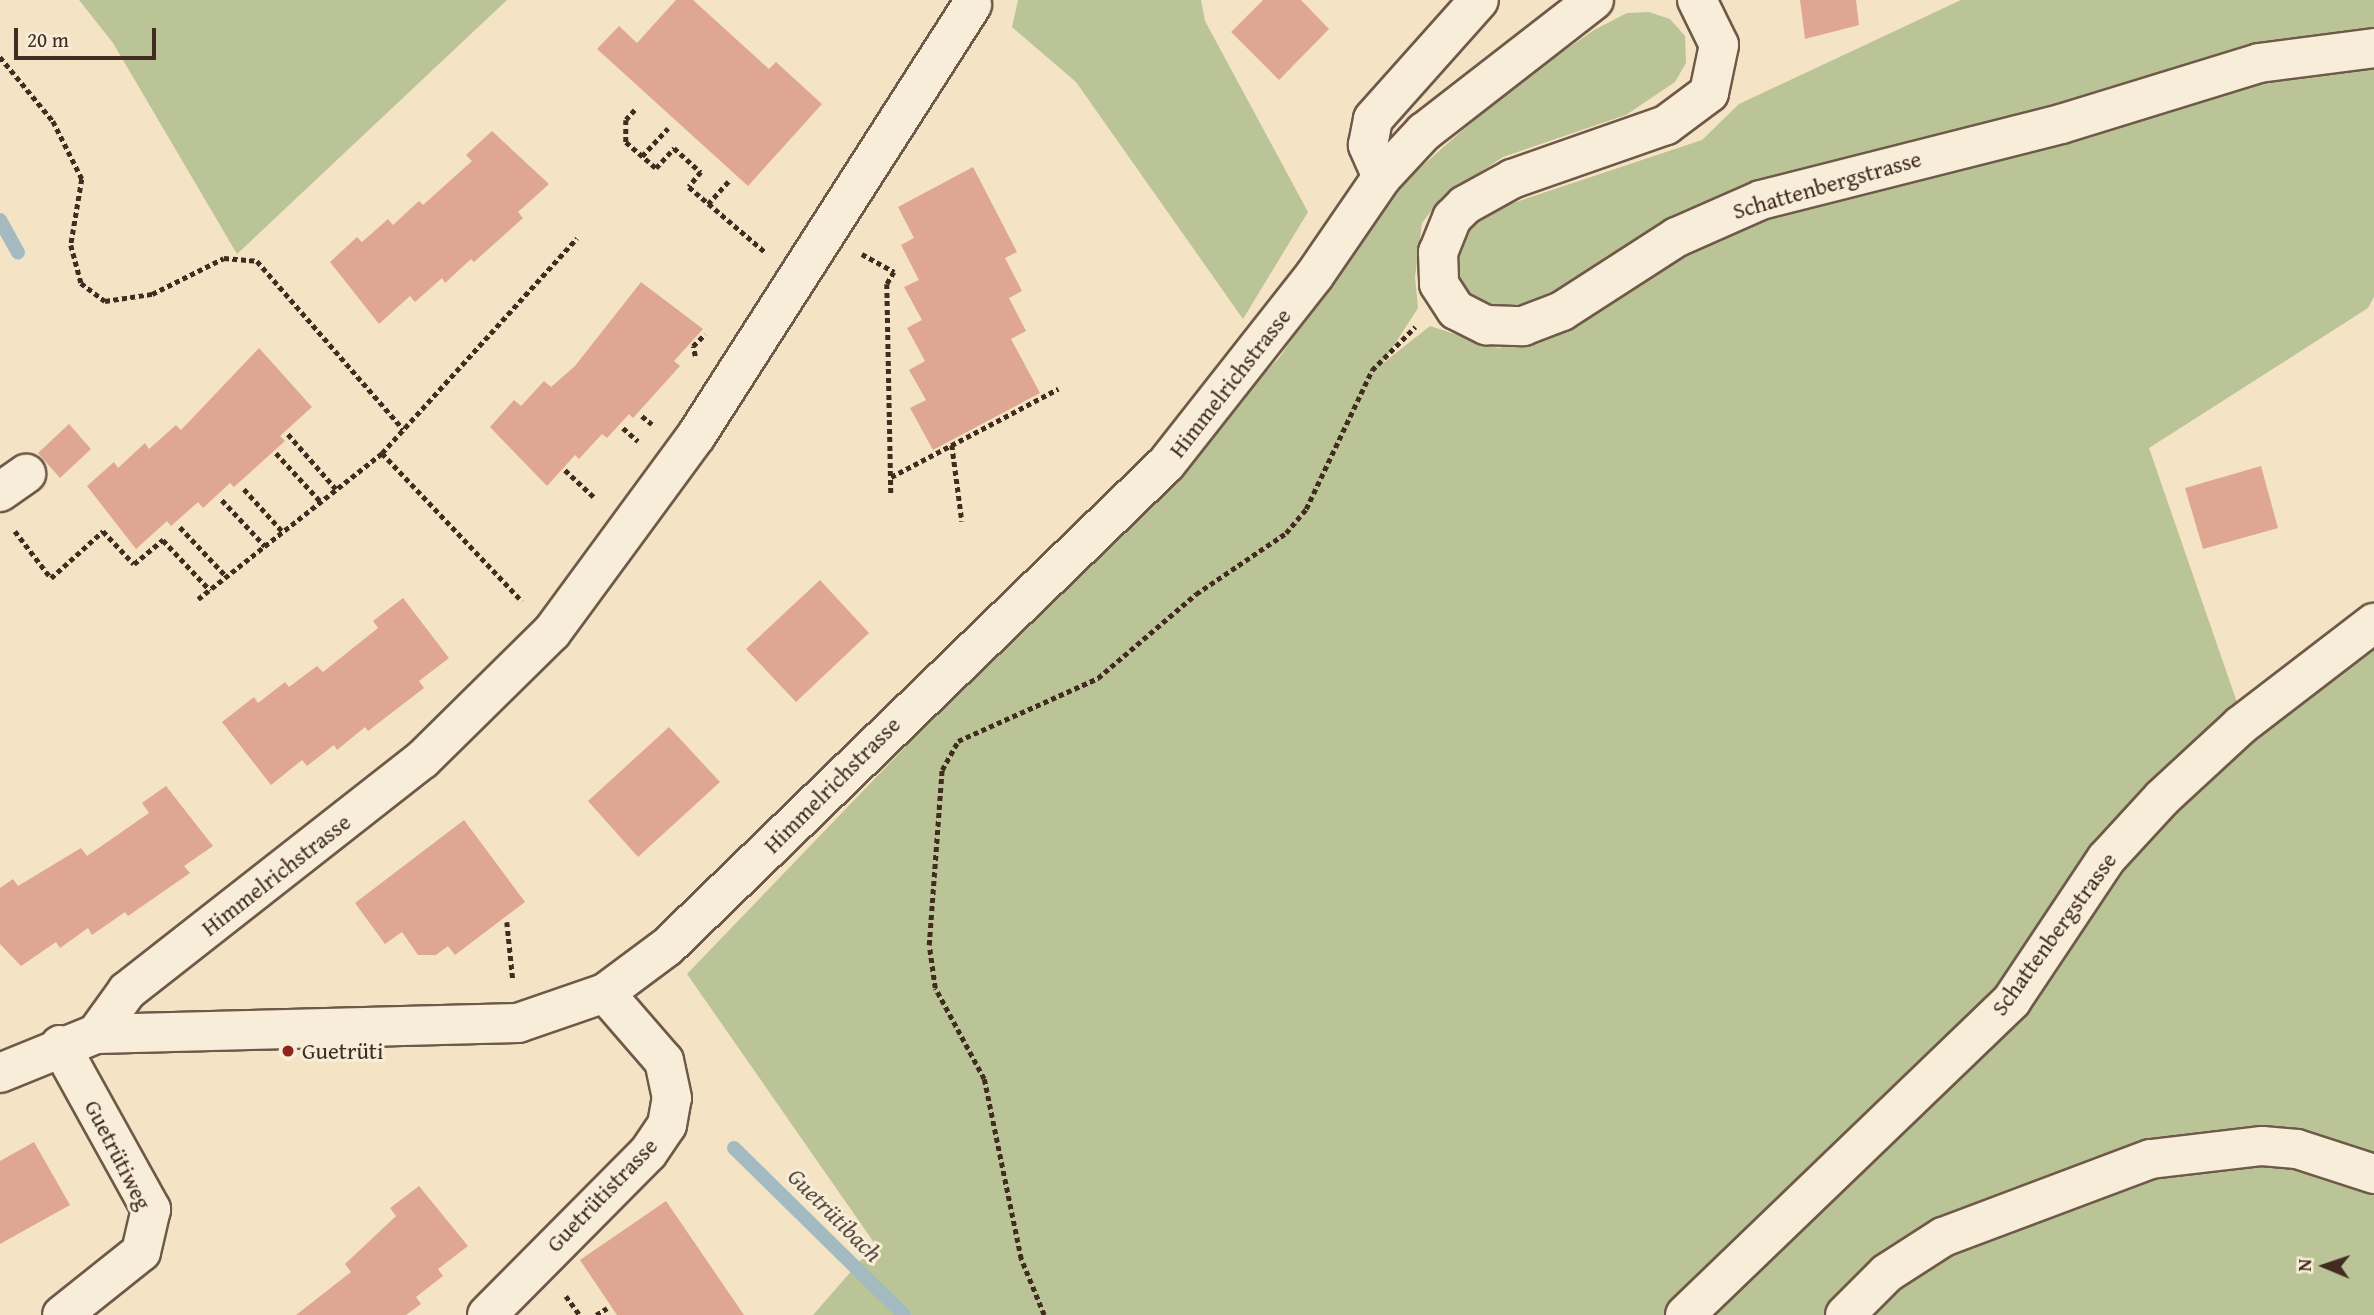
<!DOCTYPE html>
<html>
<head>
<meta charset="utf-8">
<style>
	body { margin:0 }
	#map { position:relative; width:2374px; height:1315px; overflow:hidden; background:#f5e3c5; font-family:"Gentium Book Plus",serif }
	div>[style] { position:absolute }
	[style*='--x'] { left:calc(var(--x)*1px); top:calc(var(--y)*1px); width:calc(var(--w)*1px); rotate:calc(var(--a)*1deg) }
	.green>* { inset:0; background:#bac496 }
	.stream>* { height:14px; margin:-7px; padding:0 7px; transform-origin:7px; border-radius:7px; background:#a3bbc0 }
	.building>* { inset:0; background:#dfa792 }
	.path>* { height:4.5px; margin-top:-2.25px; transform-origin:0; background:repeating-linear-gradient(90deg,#422b1f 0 5px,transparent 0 8.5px) }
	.roads { filter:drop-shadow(2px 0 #6f5948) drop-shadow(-2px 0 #6f5948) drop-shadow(0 2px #6f5948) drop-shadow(0 -2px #6f5948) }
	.minor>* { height:38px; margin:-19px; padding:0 19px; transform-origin:19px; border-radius:19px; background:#f8edd9 }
	.dots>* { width:19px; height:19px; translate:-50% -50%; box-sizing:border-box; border:4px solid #f8edd9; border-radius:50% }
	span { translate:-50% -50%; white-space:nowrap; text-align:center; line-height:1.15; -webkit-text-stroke:6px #f8edd9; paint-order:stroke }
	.street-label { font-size:23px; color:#422b1f }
	.poi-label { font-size:23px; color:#422b1f }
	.left { translate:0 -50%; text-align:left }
	.water-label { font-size:24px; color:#5a4f47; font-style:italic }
	.north { position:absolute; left:2290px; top:1231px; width:70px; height:70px; -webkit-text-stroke:5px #f8edd9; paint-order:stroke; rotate:272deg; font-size:19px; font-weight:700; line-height:28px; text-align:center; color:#422b1f }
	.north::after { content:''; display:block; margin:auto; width:24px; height:32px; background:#422b1f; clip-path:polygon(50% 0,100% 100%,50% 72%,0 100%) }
	.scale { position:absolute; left:14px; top:28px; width:142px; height:32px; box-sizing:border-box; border:4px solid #422b1f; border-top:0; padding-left:9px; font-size:21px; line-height:24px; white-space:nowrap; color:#422b1f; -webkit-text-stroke:5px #f8edd9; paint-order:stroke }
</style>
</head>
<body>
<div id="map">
	<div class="green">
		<div style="clip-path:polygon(79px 0,507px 0,237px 254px,113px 43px)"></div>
		<div style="clip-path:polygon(1018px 0,1201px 0,1205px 21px,1308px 212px,1243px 319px,1076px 82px,1012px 27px)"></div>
		<div style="clip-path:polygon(1961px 0,2374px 0,2374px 27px,2249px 52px,1999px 128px,1518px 310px,1491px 309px,1470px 296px,1458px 275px,1455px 253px,1462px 231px,1486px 212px,1702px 140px,1739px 104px)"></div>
		<div style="clip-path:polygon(1649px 12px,1670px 19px,1685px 36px,1686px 63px,1675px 82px,1626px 115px,1503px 157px,1441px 198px,1422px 223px,1415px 277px,1418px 308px,1382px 364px,1430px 326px,1498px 348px,1539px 340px,1646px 272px,1751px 222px,2129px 124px,2278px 72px,2374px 62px,2374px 297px,2368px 308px,2149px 448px,2240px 711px,2016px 972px,1664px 1315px,813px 1315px,875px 1244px,687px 974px,1279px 358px,1395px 190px,1509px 89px,1594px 30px,1627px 13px)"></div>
		<div style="clip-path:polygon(2374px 641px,2374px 1156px,2251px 1132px,1855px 1284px,1826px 1315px,1702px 1315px,2154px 819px)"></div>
		<div style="clip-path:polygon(2270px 1160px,2374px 1191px,2374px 1315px,1862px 1315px,1926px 1261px,2123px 1180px)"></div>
	</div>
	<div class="stream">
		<div style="--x:0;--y:220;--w:37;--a:61"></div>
		<div style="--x:734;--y:1148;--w:238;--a:44.5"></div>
	</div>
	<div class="building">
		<div style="clip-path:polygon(676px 0,693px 0,769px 69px,776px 62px,822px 104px,748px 186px,597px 49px,619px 26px,637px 43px)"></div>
		<div style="clip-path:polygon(1263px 0,1301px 0,1329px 29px,1279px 80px,1231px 32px)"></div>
		<div style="clip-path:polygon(1800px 0,1856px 0,1859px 25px,1805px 39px)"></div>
		<div style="clip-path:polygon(492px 131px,549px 184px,518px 212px,523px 218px,474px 262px,471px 259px,445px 283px,442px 278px,415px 302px,410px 296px,379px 324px,330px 262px,357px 237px,362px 242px,388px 219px,393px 225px,419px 201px,423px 205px,472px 161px,466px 155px)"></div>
		<div style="clip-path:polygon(973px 167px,1017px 252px,1005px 258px,1022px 291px,1009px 298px,1026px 331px,1011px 339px,1040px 393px,933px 450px,910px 408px,926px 400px,909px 370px,925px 361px,907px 328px,922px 320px,904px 287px,919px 280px,901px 245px,914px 238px,898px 207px)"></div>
		<div style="clip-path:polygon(641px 282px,703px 329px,674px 361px,680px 366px,633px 418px,629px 414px,607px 438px,602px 434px,579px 459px,575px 455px,547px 486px,490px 427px,514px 400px,521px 406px,544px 381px,551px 387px,575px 366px)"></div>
		<div style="clip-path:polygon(259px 348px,312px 407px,280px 436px,285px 441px,234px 487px,230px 483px,203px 508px,198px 502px,171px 526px,167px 521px,136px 549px,87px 486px,114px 462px,118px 468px,145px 443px,149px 449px,176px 425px,181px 430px)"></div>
		<div style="clip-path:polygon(69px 424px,91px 449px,60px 478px,38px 453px)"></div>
		<div style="clip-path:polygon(2261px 466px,2278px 528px,2203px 549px,2185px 488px)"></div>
		<div style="clip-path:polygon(820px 580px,869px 633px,796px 702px,746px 649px)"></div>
		<div style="clip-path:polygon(403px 598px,449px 658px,419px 681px,424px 688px,368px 731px,365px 727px,337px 750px,334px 745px,307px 766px,302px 760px,271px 785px,222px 722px,254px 697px,258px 703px,285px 682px,289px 687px,317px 666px,323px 672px,378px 628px,373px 621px)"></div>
		<div style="clip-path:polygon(669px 727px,720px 782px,638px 857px,588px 801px)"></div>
		<div style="clip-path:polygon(166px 786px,213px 846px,184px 866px,190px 873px,128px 916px,125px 912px,92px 935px,88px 928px,60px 948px,56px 942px,21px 966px,0 944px,0 888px,13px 879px,18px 886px,81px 848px,87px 856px,149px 813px,142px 803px)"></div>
		<div style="clip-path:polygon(464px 820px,525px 902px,455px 955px,448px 946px,436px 955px,418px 955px,402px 932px,385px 944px,355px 903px)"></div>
		<div style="clip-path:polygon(34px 1142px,70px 1205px,0 1244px,0 1161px)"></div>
		<div style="clip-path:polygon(419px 1186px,468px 1246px,438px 1269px,443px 1276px,416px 1297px,421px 1304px,406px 1315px,296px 1315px,351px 1272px,345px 1264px,396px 1216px,390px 1208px)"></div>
		<div style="clip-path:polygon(666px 1201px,744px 1315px,617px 1315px,580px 1260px)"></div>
	</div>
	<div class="path">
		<div style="--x:0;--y:57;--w:83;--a:50.4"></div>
		<div style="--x:53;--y:121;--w:65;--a:63.4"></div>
		<div style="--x:82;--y:179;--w:67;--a:99.5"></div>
		<div style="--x:71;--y:245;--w:39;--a:75"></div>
		<div style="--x:81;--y:283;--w:30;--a:37"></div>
		<div style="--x:105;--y:301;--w:48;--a:-8.5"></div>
		<div style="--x:152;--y:294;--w:80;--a:-26.6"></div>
		<div style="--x:224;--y:258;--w:33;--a:5"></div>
		<div style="--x:257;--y:261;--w:223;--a:49"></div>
		<div style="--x:635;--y:110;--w:13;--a:132"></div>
		<div style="--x:626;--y:120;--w:22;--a:90"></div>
		<div style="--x:626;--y:142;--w:40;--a:41"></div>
		<div style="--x:656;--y:168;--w:27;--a:-48"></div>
		<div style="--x:674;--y:148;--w:36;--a:42"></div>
		<div style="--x:701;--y:172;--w:19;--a:129"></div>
		<div style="--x:689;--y:187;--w:100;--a:40.5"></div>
		<div style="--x:642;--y:156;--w:38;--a:-47"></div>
		<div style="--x:708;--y:204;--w:31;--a:-48"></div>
		<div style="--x:862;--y:254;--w:37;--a:29"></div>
		<div style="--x:894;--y:272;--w:14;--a:120"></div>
		<div style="--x:887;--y:284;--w:212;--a:88.9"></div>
		<div style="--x:695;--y:356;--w:10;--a:-101"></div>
		<div style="--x:693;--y:346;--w:17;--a:-45"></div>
		<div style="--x:642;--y:416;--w:13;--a:39"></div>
		<div style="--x:623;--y:428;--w:20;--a:41"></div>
		<div style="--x:288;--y:434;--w:73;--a:48.9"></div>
		<div style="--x:952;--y:445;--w:77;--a:82.5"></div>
		<div style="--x:276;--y:453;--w:67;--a:47.4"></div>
		<div style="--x:382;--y:453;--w:204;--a:46.6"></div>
		<div style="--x:565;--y:470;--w:41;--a:43"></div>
		<div style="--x:891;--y:477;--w:189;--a:-27.8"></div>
		<div style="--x:244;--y:489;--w:58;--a:47.8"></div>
		<div style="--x:222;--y:500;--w:63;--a:46.9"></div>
		<div style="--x:180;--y:527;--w:69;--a:46.8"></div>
		<div style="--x:15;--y:531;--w:59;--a:52.5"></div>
		<div style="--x:51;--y:578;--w:70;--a:-42.1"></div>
		<div style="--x:103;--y:531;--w:45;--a:46.8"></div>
		<div style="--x:134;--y:564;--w:38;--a:-40"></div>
		<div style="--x:163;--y:540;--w:69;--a:46.8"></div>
		<div style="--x:198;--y:599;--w:235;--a:-38.4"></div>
		<div style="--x:382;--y:453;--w:290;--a:-47.8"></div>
		<div style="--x:507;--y:922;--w:58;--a:84.1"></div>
		<div style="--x:566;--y:1296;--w:24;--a:54"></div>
		<div style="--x:596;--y:1315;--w:13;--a:-32"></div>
		<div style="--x:1044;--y:1315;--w:61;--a:-112.3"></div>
		<div style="--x:1021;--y:1259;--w:184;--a:-101.6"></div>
		<div style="--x:984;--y:1079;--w:103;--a:-118.3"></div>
		<div style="--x:935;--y:988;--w:43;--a:-97.9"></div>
		<div style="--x:929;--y:945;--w:175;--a:-85.8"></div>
		<div style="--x:942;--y:770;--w:33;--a:-61"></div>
		<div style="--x:958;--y:741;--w:154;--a:-24.2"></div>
		<div style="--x:1098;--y:678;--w:129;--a:-40.6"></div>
		<div style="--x:1196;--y:594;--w:109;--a:-34.1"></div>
		<div style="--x:1286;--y:533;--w:31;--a:-50"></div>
		<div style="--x:1306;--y:509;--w:154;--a:-64.6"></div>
		<div style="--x:1372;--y:370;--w:61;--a:-45"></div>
	</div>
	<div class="roads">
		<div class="minor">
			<div style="--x:1697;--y:0;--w:50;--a:63.9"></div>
			<div style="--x:1719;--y:45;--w:49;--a:101.8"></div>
			<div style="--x:1709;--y:93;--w:54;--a:143.3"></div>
			<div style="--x:1666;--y:125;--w:163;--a:160.7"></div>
			<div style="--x:1512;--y:179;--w:54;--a:151"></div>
			<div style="--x:1465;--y:205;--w:18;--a:135"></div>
			<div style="--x:1452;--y:218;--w:37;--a:112"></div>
			<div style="--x:1438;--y:252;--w:32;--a:88"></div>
			<div style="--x:1439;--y:284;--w:31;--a:57"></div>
			<div style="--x:1456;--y:310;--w:34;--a:27"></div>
			<div style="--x:1486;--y:325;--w:37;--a:2"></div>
			<div style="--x:1523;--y:326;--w:42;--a:-21"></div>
			<div style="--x:1562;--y:311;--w:137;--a:-32.8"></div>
			<div style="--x:1677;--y:237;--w:92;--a:-23.8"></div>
			<div style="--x:1761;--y:200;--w:309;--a:-14.2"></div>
			<div style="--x:2061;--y:124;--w:207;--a:-17.1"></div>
			<div style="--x:2259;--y:63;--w:116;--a:-7.4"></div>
			<div style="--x:1382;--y:177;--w:35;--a:-114"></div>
			<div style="--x:1368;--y:145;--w:26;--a:-79"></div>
			<div style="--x:1373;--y:119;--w:159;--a:-48.3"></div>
			<div style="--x:0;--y:492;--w:32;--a:-35"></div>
			<div style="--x:96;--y:1034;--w:53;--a:-54.2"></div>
			<div style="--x:127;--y:991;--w:375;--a:-38.1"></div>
			<div style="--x:422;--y:760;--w:182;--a:-44.6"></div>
			<div style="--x:552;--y:632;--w:243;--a:-53.7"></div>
			<div style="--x:696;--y:436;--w:512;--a:-57.37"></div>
			<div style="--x:60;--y:1045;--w:188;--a:61"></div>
			<div style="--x:151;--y:1209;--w:44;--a:103.1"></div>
			<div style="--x:141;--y:1252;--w:101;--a:141.4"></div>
			<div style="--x:0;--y:1073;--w:104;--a:-22.1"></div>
			<div style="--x:96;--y:1034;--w:422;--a:-1.5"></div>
			<div style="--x:518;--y:1023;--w:92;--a:-19"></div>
			<div style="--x:605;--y:993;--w:77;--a:-36.6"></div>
			<div style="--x:667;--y:947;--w:694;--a:-44.07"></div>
			<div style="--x:1166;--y:464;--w:239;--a:-51.8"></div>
			<div style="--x:1314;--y:276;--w:120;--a:-55.5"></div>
			<div style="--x:1382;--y:177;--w:62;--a:-47"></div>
			<div style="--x:1424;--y:132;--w:215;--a:-37.8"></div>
			<div style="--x:487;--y:1315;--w:228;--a:-45.2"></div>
			<div style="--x:648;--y:1153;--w:34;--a:-56"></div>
			<div style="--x:667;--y:1125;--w:27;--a:-80"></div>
			<div style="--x:672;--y:1098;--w:38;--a:-102"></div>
			<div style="--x:664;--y:1061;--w:90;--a:-130.9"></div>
			<div style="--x:1685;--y:1315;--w:454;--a:-43.9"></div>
			<div style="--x:2012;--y:1000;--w:169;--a:-56.3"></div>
			<div style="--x:2106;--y:859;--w:83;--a:-47.4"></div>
			<div style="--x:2162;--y:798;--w:108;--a:-42.7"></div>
			<div style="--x:2241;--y:725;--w:168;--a:-37.5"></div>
			<div style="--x:1845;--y:1315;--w:59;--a:-45"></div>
			<div style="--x:1887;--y:1273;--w:67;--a:-32.7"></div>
			<div style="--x:1943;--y:1237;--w:222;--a:-20.6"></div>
			<div style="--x:2151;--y:1159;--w:112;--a:-6.7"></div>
			<div style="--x:2262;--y:1146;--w:35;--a:5"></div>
			<div style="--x:2297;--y:1149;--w:81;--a:18"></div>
		</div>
	</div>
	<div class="dots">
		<div style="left:288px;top:1051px;background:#8f2418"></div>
	</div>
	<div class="street-label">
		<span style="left:1827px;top:185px;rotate:-16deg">Schattenbergstrasse</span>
		<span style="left:1230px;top:383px;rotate:-52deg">Himmelrichstrasse</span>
		<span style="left:832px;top:785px;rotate:-45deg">Himmelrichstrasse</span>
		<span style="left:276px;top:875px;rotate:-38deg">Himmelrichstrasse</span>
		<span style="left:2054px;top:934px;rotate:-54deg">Schattenbergstrasse</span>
		<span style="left:118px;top:1155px;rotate:63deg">Guetrütiweg</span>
		<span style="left:602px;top:1195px;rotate:-46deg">Guetrütistrasse</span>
	</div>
	<div class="poi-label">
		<span class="left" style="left:302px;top:1051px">Guetrüti</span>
	</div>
	<div class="water-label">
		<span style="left:835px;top:1215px;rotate:45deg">Guetrütibach</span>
	</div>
	<div class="north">N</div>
	<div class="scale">20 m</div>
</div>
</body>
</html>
